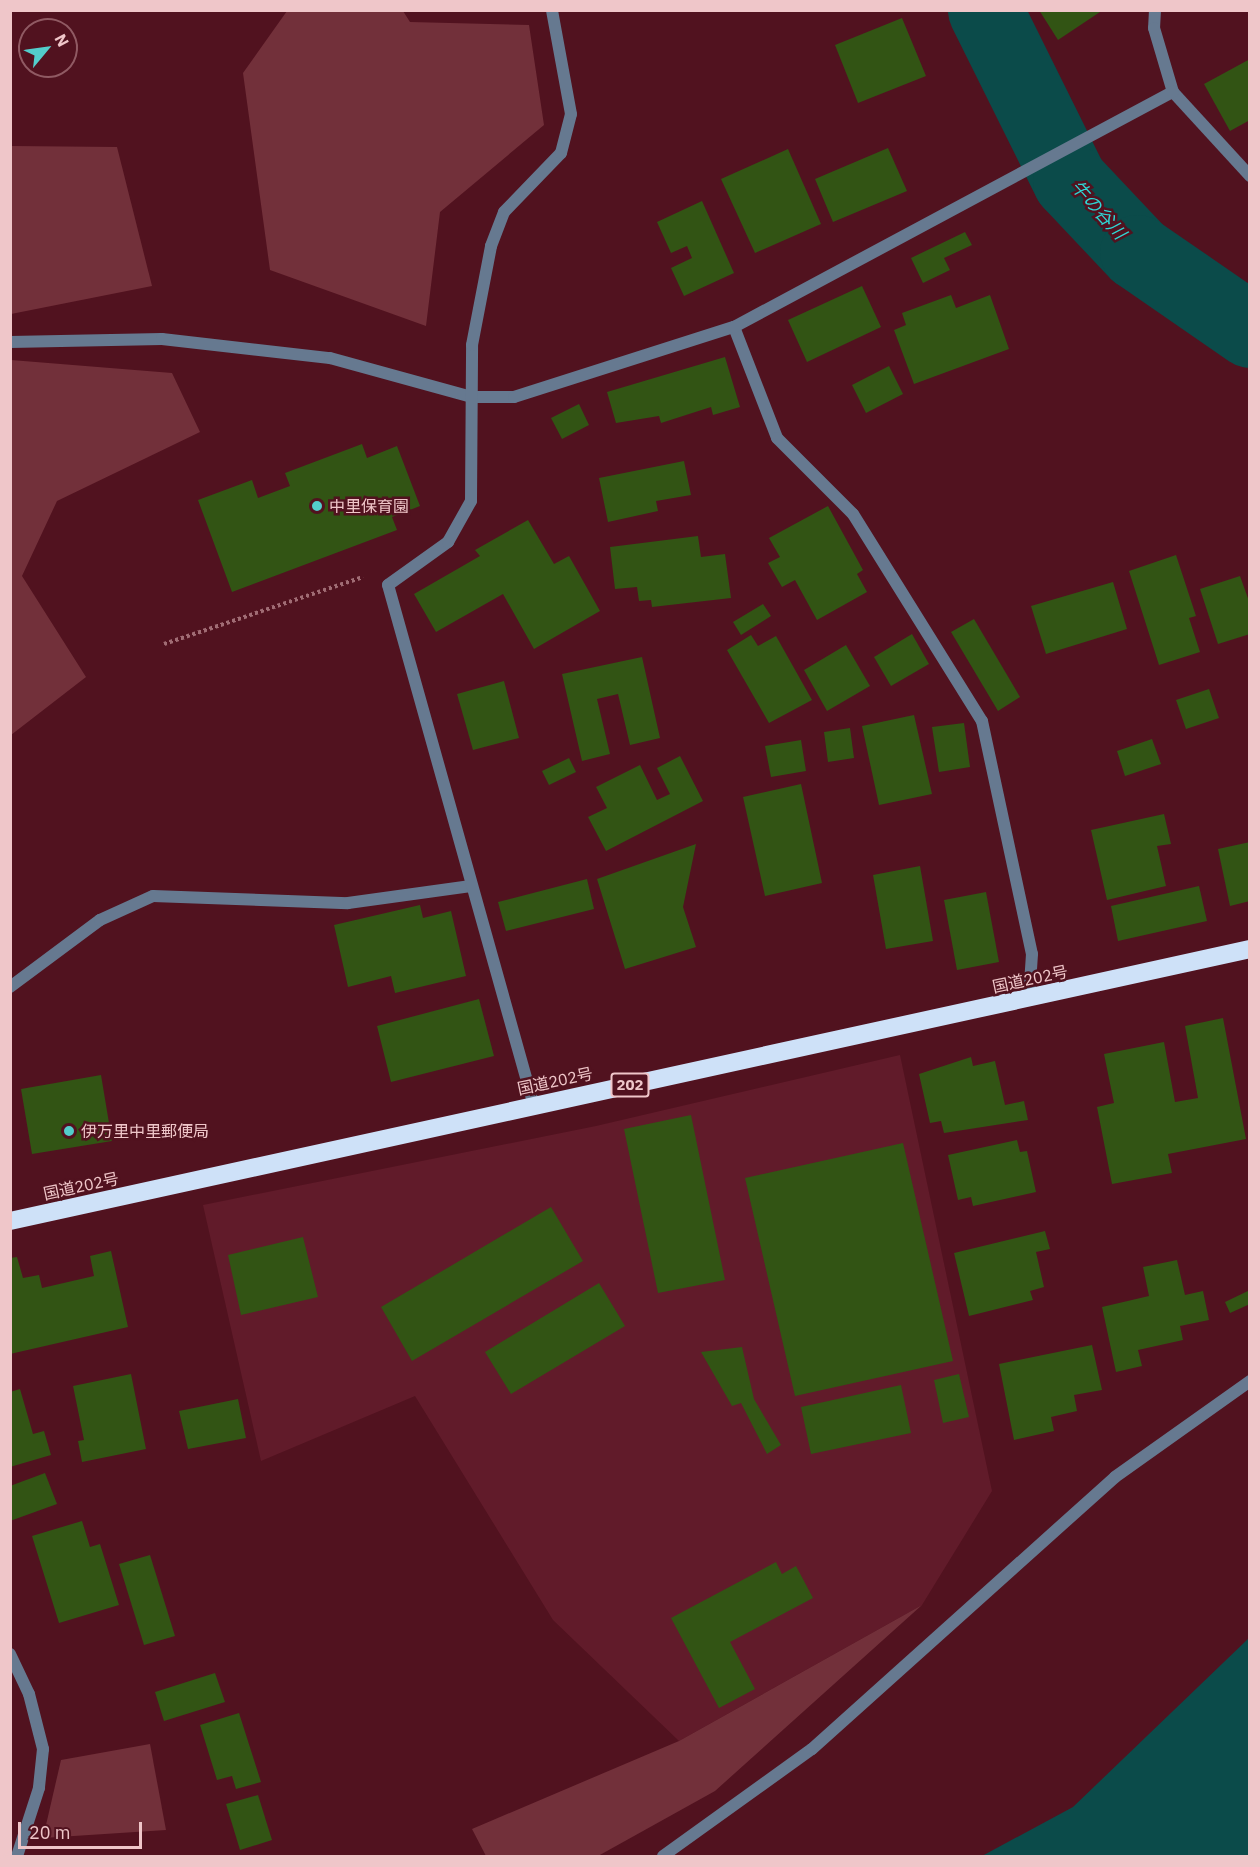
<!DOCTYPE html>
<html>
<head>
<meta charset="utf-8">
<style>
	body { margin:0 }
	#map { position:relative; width:1260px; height:1867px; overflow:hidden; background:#51121f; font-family:"IBM Plex Sans","Noto Sans JP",sans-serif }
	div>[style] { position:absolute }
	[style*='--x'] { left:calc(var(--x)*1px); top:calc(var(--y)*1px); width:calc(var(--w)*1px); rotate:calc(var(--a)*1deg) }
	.built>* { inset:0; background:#611b2a }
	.green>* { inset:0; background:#72303a }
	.water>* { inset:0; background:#0b4b4a }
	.river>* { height:75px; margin:-37.5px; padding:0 37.5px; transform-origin:37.5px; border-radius:37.5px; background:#0b4b4a }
	.building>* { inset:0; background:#325414 }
	.path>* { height:4px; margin-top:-2px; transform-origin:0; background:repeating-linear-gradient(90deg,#a06c74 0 3px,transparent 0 6px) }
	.street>* { height:12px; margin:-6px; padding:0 6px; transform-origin:6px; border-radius:6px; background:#667990 }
	.highway>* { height:18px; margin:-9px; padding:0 9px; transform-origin:9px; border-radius:9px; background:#cee1f8 }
	.dots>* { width:16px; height:16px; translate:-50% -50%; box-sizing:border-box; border:3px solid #51121f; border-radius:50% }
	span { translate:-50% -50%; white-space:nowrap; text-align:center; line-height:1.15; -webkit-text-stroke:5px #51121f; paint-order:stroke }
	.shield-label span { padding:2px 4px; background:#51121f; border:2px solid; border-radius:4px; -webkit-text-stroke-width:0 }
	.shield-label { font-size:15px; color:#efc6c9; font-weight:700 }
	.poi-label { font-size:16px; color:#efc6c9 }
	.left { translate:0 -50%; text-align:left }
	.street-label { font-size:16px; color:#efc6c9 }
	.water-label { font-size:18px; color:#2ed8d5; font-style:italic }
	.frame { position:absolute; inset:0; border:12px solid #efc6c9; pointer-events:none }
	.north { position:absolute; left:18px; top:18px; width:60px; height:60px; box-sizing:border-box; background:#51121f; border:2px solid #905a63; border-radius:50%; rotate:61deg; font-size:16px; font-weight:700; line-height:24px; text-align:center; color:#efc6c9 }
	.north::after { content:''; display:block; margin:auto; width:21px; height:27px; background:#53cdcb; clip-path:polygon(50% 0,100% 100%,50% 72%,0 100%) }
	.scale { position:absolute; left:18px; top:1822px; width:124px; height:27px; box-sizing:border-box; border:3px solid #efc6c9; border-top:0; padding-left:8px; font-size:18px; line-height:21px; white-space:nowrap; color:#efc6c9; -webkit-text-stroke:4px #51121f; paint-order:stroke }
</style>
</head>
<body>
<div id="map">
	<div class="built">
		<div style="clip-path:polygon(900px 1055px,992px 1491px,922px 1605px,679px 1741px,553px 1620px,415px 1396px,261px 1461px,203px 1205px,596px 1126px)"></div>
	</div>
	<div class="green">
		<div style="clip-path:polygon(287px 11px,403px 11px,410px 22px,529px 25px,544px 125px,440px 212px,426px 326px,270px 270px,243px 73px)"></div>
		<div style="clip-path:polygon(11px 146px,117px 147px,152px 286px,11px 314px)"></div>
		<div style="clip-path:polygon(11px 360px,172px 373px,200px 432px,57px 501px,22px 576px,86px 677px,11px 735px)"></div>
		<div style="clip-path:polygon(922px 1605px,715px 1791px,598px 1856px,486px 1856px,472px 1829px,679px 1741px)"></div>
		<div style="clip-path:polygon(150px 1744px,166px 1830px,43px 1838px,61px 1760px)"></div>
	</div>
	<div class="water">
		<div style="clip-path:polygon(1249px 1638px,1249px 1856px,982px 1856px,1073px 1807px)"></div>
	</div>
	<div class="river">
		<div style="--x:985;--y:10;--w:191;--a:63.6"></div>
		<div style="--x:1070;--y:181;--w:98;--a:46.7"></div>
		<div style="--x:1137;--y:252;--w:137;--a:34.6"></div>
	</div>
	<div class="building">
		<div style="clip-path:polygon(1039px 10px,1103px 10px,1058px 40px)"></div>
		<div style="clip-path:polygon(902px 18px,926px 76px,858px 103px,835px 45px)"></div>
		<div style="clip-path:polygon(1250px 59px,1250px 120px,1230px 131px,1204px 84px)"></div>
		<div style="clip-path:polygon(888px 148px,907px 191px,833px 222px,815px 179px)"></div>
		<div style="clip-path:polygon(788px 149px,821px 224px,755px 253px,721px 179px)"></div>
		<div style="clip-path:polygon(702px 201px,734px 273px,684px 296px,671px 268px,692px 258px,687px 246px,671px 253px,657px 222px)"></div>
		<div style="clip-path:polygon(965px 232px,972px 245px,944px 258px,950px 270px,923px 283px,911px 258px)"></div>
		<div style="clip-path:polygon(862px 286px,881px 327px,807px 362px,788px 320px)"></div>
		<div style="clip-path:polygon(951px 295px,956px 308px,990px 295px,1009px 349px,914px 384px,894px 330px,906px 325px,902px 313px)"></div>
		<div style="clip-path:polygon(725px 357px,740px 407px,713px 415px,711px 407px,661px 423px,659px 416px,616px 423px,607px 392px)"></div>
		<div style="clip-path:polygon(889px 366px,903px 394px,866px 413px,852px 385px)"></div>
		<div style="clip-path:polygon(579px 404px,589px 425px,562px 439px,551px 418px)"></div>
		<div style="clip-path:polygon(362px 444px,367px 458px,397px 446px,420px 506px,392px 517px,397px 530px,232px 592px,198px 500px,252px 480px,258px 498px,290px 486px,285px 473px)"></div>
		<div style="clip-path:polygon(684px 461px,691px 495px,656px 501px,658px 511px,608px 522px,599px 478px)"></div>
		<div style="clip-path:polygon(828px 506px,863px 570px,857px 574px,867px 592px,817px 620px,795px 580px,782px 587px,768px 563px,780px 557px,769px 538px)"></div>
		<div style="clip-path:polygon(528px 520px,554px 564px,569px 556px,600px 611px,534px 649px,503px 594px,436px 632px,414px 594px,480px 556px,475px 550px)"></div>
		<div style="clip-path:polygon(698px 536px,701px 557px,725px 554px,731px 598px,652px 607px,651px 600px,639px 601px,637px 587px,615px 589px,610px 547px)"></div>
		<div style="clip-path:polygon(1176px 555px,1196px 616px,1189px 618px,1200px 652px,1159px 665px,1129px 571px)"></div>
		<div style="clip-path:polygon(1240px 576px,1250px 604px,1250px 634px,1218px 644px,1200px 589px)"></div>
		<div style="clip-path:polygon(1113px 582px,1127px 629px,1046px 654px,1031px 606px)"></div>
		<div style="clip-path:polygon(763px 604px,771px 616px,741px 635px,733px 622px)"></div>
		<div style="clip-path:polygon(974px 619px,1020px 697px,998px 711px,951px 632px)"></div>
		<div style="clip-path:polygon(912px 634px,929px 664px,891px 686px,874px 657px)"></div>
		<div style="clip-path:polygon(751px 635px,758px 646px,776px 636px,812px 700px,769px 723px,727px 650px)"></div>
		<div style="clip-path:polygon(846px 645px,870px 686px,827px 711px,804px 670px)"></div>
		<div style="clip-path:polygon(642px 657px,660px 738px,630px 745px,618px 694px,597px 699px,610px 754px,582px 761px,562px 674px)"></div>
		<div style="clip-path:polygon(504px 681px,519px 738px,473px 750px,457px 694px)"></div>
		<div style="clip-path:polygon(1209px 689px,1219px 718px,1186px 729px,1176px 700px)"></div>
		<div style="clip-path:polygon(914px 715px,932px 794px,879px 805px,862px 726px)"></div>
		<div style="clip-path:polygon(964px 723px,970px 767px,939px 772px,932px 727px)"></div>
		<div style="clip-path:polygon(850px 728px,854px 758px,828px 762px,824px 732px)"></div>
		<div style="clip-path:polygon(1152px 739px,1161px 764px,1125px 776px,1117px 751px)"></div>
		<div style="clip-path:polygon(801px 740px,806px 771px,771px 777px,765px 746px)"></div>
		<div style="clip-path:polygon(680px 756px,703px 801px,606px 851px,588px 817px,607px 808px,596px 787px,640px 765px,657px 800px,670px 794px,657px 768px)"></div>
		<div style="clip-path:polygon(569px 758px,576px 772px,549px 785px,542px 771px)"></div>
		<div style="clip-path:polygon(801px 784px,822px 883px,765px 896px,743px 797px)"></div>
		<div style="clip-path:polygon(1164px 814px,1171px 844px,1157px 846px,1166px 886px,1107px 900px,1091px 830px)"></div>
		<div style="clip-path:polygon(1250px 842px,1250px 901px,1230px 906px,1218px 849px)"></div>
		<div style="clip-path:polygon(696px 844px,683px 907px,696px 947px,625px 969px,597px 879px)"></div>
		<div style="clip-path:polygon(920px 866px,933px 941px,886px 949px,873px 875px)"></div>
		<div style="clip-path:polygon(587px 879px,594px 909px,506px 931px,498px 902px)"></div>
		<div style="clip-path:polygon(1199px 886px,1207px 921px,1118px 941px,1111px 906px)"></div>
		<div style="clip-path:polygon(986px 892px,999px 962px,957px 970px,944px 900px)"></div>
		<div style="clip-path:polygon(420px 905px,423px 918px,451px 911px,466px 976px,395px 993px,391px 976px,348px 987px,334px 925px)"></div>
		<div style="clip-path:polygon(479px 999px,494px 1056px,391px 1082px,377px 1026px)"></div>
		<div style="clip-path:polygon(1223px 1018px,1246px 1139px,1168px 1154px,1172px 1173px,1112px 1184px,1097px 1107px,1114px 1103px,1104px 1054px,1164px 1042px,1175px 1102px,1198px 1098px,1185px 1026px)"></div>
		<div style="clip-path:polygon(971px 1057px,973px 1066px,995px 1061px,1005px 1105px,1024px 1101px,1028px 1120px,944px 1133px,941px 1121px,930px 1123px,919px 1074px)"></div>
		<div style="clip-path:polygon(101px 1075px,112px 1141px,32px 1154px,21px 1089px)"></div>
		<div style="clip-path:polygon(691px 1115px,725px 1280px,658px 1293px,624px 1129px)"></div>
		<div style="clip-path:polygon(1017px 1140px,1020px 1152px,1027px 1151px,1036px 1192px,973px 1206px,971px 1197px,958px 1200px,948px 1155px)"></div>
		<div style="clip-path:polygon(903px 1143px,953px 1361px,795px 1396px,745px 1178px)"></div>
		<div style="clip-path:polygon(551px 1207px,583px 1261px,412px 1361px,381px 1307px)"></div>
		<div style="clip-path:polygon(1045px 1231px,1050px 1249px,1036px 1252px,1044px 1287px,1030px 1291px,1033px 1300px,969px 1316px,954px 1253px)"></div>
		<div style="clip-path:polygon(303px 1237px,318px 1297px,241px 1315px,228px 1255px)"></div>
		<div style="clip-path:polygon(111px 1251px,128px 1327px,10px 1354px,10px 1258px,17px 1257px,23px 1278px,39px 1275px,42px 1288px,94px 1276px,90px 1256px)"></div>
		<div style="clip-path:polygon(1177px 1260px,1185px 1295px,1203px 1291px,1209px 1320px,1180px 1326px,1183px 1340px,1138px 1350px,1142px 1366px,1116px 1372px,1102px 1307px,1149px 1296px,1143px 1267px)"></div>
		<div style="clip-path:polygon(599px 1283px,625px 1326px,511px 1394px,485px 1352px)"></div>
		<div style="clip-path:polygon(1250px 1290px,1250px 1304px,1230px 1313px,1225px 1302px)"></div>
		<div style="clip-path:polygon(1092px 1345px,1102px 1390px,1074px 1395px,1077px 1411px,1051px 1417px,1054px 1431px,1014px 1440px,999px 1364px)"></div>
		<div style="clip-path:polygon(742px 1347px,754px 1399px,781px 1445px,767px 1454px,741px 1403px,732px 1406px,701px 1352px)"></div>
		<div style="clip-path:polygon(131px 1374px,146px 1449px,82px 1462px,78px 1441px,84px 1440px,73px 1386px)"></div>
		<div style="clip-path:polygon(959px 1374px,969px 1417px,943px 1423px,934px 1380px)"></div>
		<div style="clip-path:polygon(901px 1385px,911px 1433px,811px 1454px,801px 1407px)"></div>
		<div style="clip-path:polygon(20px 1389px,33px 1434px,44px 1431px,51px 1455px,10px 1467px,10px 1392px)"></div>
		<div style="clip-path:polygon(238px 1399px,246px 1438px,188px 1449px,179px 1411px)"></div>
		<div style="clip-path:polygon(45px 1473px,57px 1504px,10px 1521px,10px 1486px)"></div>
		<div style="clip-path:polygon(82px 1521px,90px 1547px,100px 1544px,119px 1605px,59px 1623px,32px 1536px)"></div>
		<div style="clip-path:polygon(150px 1555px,175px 1636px,144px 1645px,119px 1564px)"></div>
		<div style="clip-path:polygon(776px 1562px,782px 1574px,796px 1566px,813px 1598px,730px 1642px,755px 1689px,719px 1708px,671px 1618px)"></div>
		<div style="clip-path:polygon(215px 1673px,225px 1702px,164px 1721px,155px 1692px)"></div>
		<div style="clip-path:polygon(239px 1713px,261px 1782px,236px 1789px,232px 1776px,217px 1780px,200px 1725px)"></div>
		<div style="clip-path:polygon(258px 1795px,272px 1840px,240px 1850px,226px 1804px)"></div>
	</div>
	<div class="path">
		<div style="--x:164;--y:644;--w:210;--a:-18.6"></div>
	</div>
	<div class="street">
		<div style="--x:1155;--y:10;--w:18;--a:93"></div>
		<div style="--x:1154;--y:28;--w:67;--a:73.5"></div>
		<div style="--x:1173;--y:92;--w:114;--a:47.5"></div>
		<div style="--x:734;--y:327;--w:119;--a:68.8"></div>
		<div style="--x:777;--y:438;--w:107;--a:45"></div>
		<div style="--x:853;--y:514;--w:244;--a:58.1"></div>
		<div style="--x:982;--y:721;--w:238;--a:77.9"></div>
		<div style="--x:1032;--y:954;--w:45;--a:93.8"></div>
		<div style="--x:10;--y:342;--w:152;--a:-1.1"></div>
		<div style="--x:162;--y:339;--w:169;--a:6.5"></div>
		<div style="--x:330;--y:358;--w:147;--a:15.4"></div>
		<div style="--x:472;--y:397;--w:42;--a:0"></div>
		<div style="--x:514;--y:397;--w:231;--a:-17.7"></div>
		<div style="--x:734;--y:327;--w:498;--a:-28.2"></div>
		<div style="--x:10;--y:987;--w:112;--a:-36.7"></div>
		<div style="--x:100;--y:920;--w:58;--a:-24.4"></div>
		<div style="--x:153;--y:896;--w:195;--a:2.1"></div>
		<div style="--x:348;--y:903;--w:124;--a:-7.9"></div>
		<div style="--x:534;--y:1106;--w:541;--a:-105.65"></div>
		<div style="--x:388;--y:585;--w:74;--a:-35.6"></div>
		<div style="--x:448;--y:542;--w:47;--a:-60.7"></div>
		<div style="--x:471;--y:501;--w:156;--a:-89.6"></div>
		<div style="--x:472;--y:345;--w:101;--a:-79.1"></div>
		<div style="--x:491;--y:246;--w:36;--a:-69"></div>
		<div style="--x:504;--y:212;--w:82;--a:-46"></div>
		<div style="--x:561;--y:153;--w:40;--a:-75.6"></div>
		<div style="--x:571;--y:114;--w:106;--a:-100.4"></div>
		<div style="--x:10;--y:1654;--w:44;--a:64.6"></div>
		<div style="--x:29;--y:1694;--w:57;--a:75.7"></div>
		<div style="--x:43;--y:1749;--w:39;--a:96"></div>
		<div style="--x:39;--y:1788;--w:71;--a:107.9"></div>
		<div style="--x:663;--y:1856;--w:183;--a:-35.7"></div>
		<div style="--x:812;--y:1749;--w:407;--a:-41.9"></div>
		<div style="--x:1115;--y:1477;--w:166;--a:-35.4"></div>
	</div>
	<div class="highway">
		<div style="--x:10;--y:1221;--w:1269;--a:-12.37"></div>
	</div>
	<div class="dots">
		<div style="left:317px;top:506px;background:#53cdcb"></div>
		<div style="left:69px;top:1131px;background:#53cdcb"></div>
	</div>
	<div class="shield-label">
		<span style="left:630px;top:1085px">202</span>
	</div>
	<div class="poi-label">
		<span class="left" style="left:329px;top:506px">中里保育園</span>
		<span class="left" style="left:81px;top:1131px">伊万里中里郵便局</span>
	</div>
	<div class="street-label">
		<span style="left:1030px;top:979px;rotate:-12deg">国道202号</span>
		<span style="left:555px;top:1081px;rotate:-12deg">国道202号</span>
		<span style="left:81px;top:1186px;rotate:-12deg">国道202号</span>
	</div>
	<div class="water-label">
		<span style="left:1098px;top:210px;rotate:48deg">牛の谷川</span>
	</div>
	<div class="frame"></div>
	<div class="north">N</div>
	<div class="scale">20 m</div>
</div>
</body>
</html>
